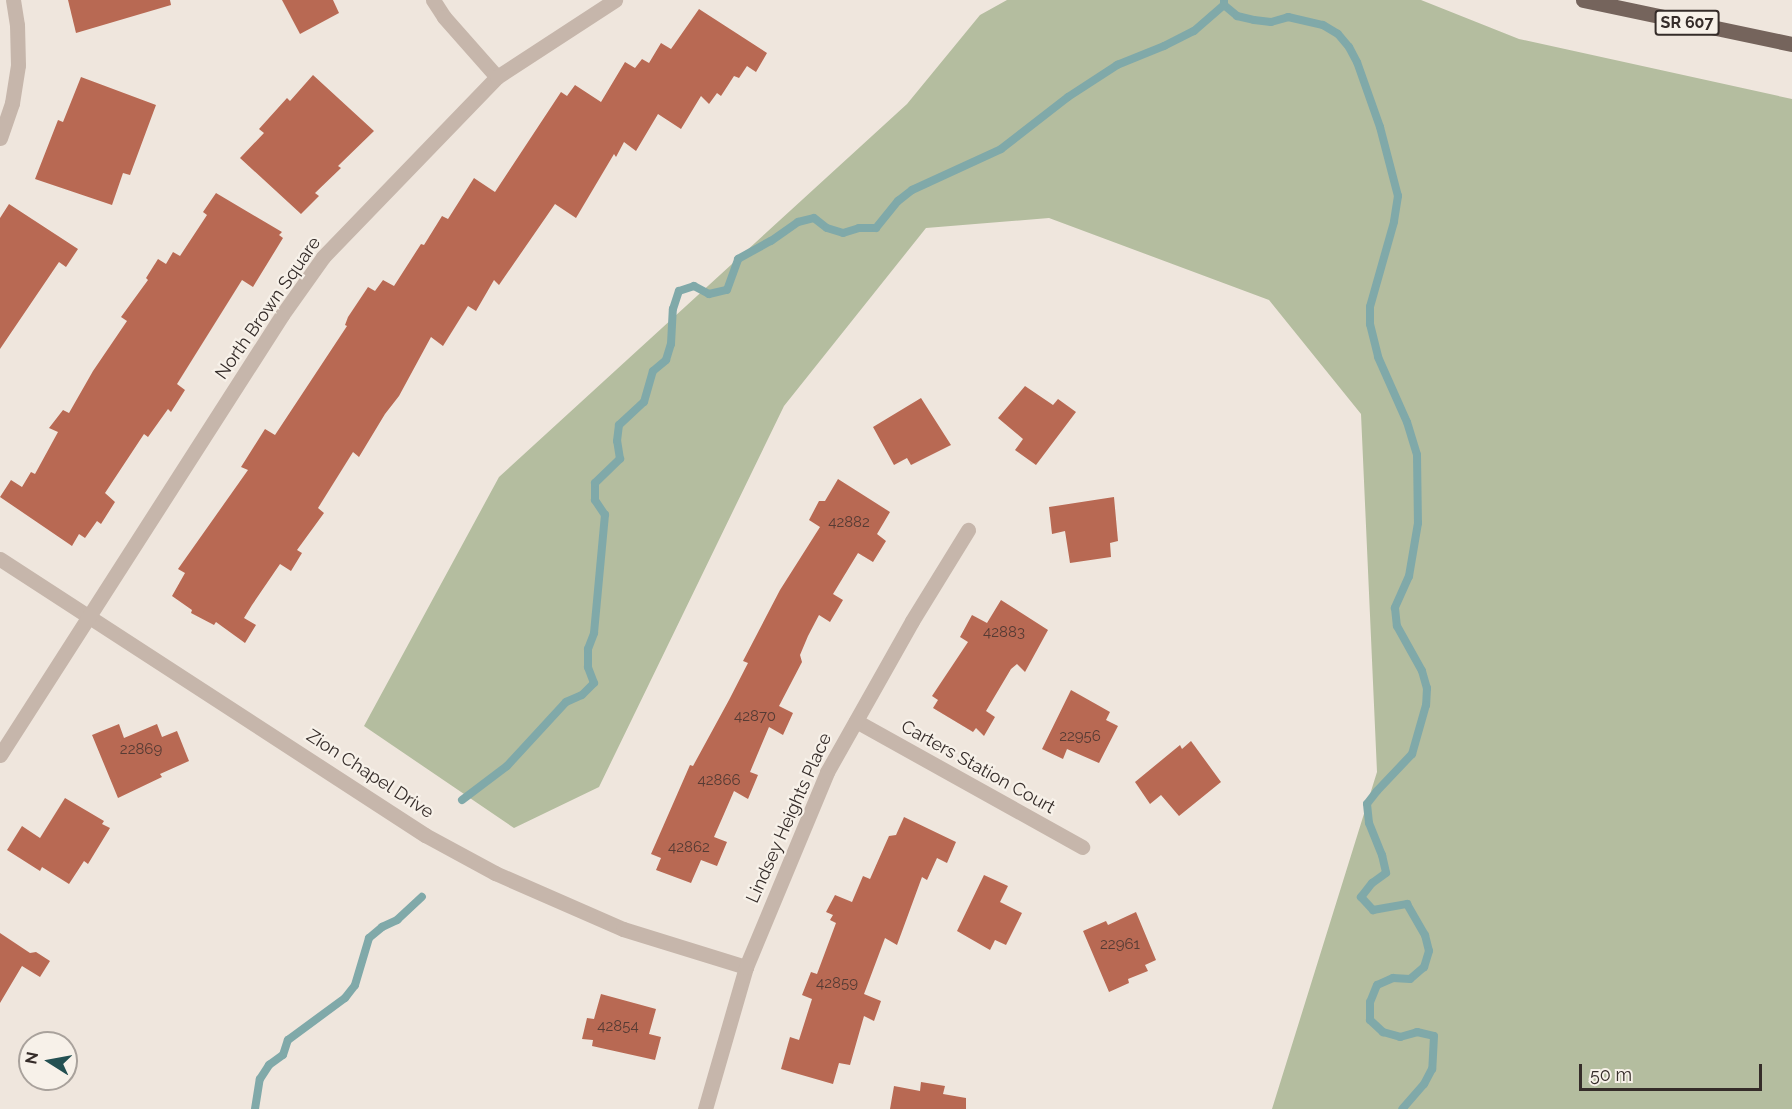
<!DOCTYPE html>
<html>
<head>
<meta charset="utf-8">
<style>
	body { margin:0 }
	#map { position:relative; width:1792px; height:1109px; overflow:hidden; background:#efe6dd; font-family:Raleway,sans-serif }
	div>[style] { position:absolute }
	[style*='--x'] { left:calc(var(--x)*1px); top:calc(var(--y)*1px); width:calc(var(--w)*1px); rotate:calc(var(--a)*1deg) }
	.green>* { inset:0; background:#b4bd9f }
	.stream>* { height:8px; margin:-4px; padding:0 4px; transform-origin:4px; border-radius:4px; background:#80a9a9 }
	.building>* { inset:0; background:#b86953 }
	.minor>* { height:15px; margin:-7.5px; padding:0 7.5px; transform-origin:7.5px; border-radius:7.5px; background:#c6b6ab }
	.major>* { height:15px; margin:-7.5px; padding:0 7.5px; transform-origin:7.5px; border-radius:7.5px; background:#75645c }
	span { translate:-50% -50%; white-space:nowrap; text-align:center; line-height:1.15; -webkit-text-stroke:4.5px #f7f1e9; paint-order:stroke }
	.number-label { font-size:15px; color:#563b34 }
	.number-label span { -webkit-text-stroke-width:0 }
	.shield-label span { padding:2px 4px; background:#f7f1e9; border:2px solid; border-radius:4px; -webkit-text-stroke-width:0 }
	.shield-label { font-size:16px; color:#352c29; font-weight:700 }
	.street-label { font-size:18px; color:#352c29 }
	.north { position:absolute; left:18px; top:1031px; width:60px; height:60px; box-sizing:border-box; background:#f7f1e9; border:2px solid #a9a29c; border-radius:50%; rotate:281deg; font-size:16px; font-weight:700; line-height:24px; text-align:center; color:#352c29 }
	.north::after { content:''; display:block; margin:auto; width:21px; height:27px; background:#235052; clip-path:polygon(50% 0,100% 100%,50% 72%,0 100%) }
	.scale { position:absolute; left:1579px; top:1064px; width:183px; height:27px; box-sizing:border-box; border:3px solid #352c29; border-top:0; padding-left:8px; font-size:18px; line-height:21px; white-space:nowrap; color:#352c29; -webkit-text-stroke:4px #f7f1e9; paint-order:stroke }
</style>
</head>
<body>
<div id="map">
	<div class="green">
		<div style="clip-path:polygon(1007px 0,1421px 0,1519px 39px,1792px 99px,1792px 1109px,1272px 1109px,1377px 772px,1361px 414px,1269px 300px,1049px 218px,926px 228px,784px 406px,599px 787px,514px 828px,364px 726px,499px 477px,907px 104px,980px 15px)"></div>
	</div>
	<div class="stream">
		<div style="--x:1224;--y:0;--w:5;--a:90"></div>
		<div style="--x:1224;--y:5;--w:17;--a:40"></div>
		<div style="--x:1237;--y:16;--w:17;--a:13"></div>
		<div style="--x:1254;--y:20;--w:17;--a:7"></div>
		<div style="--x:1271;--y:22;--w:18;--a:-16"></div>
		<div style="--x:1288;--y:17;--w:36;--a:13"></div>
		<div style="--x:1323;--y:25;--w:17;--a:31"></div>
		<div style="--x:1338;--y:34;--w:17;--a:50"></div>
		<div style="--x:1349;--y:47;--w:17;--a:62"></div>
		<div style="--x:1357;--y:62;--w:69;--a:70.5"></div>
		<div style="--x:1380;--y:127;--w:71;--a:75.4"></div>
		<div style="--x:1398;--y:196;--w:26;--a:99"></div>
		<div style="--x:1394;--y:222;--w:88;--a:105.8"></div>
		<div style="--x:1370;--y:307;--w:17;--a:90"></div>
		<div style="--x:1370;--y:324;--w:34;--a:76"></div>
		<div style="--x:1378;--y:357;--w:71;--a:66"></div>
		<div style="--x:1407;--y:422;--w:34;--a:73"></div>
		<div style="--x:1417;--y:455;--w:68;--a:89.2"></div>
		<div style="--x:1418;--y:523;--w:54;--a:99.6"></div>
		<div style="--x:1409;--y:576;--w:35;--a:114"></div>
		<div style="--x:1395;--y:608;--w:18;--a:84"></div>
		<div style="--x:1397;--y:626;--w:51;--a:60.9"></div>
		<div style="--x:1422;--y:671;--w:18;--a:74"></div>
		<div style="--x:1427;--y:688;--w:17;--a:93"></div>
		<div style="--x:1426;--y:705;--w:51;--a:105.9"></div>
		<div style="--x:1412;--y:754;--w:51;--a:133.4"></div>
		<div style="--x:1377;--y:791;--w:16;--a:128"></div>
		<div style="--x:1367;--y:804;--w:19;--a:84"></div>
		<div style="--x:1369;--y:823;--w:35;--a:68"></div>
		<div style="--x:1382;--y:855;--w:18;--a:77"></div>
		<div style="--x:1386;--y:873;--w:17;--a:144"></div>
		<div style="--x:1372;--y:883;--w:18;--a:128"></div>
		<div style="--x:1361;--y:897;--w:18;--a:47"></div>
		<div style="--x:1373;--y:910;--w:35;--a:-10"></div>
		<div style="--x:1407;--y:904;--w:36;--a:60"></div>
		<div style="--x:1425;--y:935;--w:16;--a:76"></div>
		<div style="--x:1429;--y:951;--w:17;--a:107"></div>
		<div style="--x:1424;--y:967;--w:18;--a:139"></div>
		<div style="--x:1410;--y:979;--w:17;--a:-177"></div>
		<div style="--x:1393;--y:978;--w:17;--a:156"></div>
		<div style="--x:1377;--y:985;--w:18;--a:112"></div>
		<div style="--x:1370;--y:1002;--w:18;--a:90"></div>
		<div style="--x:1370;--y:1020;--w:18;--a:43"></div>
		<div style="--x:1383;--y:1032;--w:18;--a:16"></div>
		<div style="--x:1400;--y:1037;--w:18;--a:-16"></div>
		<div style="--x:1417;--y:1032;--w:17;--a:13"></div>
		<div style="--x:1434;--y:1036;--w:33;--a:93"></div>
		<div style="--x:1432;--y:1069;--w:17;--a:118"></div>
		<div style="--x:1424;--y:1084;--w:33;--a:131"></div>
		<div style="--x:462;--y:800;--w:56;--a:-37.1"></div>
		<div style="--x:507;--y:766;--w:87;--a:-47.3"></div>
		<div style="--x:566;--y:702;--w:17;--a:-24"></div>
		<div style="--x:582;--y:695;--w:17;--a:-45"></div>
		<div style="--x:594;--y:683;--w:17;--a:-111"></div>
		<div style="--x:588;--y:667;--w:18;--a:-90"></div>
		<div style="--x:588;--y:649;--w:17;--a:-69"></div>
		<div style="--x:594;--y:633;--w:119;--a:-84.7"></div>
		<div style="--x:605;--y:515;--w:18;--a:-124"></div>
		<div style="--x:595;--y:500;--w:17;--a:-90"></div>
		<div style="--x:595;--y:483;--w:35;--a:-44"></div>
		<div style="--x:620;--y:459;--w:18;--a:-99"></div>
		<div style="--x:617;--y:441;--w:16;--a:-83"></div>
		<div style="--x:619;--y:425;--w:34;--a:-43"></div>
		<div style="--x:644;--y:402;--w:32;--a:-74"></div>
		<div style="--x:653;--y:371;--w:17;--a:-40"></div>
		<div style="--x:666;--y:360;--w:17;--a:-73"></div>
		<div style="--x:671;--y:344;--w:35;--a:-87"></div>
		<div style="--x:673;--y:309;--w:19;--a:-72"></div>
		<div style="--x:679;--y:291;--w:16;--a:-18"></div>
		<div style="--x:694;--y:286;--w:17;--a:28"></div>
		<div style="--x:709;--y:294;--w:18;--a:-13"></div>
		<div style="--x:727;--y:290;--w:33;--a:-70"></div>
		<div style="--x:738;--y:259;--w:38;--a:-29"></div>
		<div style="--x:771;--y:241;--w:33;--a:-35"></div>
		<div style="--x:798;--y:222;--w:16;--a:-14"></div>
		<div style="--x:814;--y:218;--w:16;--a:38"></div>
		<div style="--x:827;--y:228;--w:17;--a:17"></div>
		<div style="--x:843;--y:233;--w:17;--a:-17"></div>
		<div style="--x:859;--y:228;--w:17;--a:0"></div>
		<div style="--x:876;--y:228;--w:35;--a:-51"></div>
		<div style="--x:898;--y:201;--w:18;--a:-38"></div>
		<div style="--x:912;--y:190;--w:98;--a:-24.7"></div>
		<div style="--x:1001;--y:149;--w:85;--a:-37.8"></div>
		<div style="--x:1068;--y:97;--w:59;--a:-33.1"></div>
		<div style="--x:1117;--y:65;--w:51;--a:-22"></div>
		<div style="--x:1164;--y:46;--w:34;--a:-27"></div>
		<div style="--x:1194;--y:31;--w:40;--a:-41"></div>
		<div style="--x:255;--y:1109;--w:30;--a:-81"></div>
		<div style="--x:260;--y:1079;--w:17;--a:-57"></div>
		<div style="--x:269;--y:1065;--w:17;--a:-36"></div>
		<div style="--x:283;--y:1055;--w:16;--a:-72"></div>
		<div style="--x:288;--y:1040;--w:71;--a:-36.4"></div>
		<div style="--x:345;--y:998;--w:16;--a:-52"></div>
		<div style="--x:355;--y:985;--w:49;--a:-73.4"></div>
		<div style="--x:369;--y:938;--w:17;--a:-40"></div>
		<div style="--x:382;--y:927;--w:17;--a:-25"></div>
		<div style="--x:397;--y:920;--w:34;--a:-43"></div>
	</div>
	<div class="building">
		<div style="clip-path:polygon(68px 0,170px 0,171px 5px,76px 33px)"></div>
		<div style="clip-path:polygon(282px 0,333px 0,339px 13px,300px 34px)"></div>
		<div style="clip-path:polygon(699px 9px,767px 53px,756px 72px,747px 66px,739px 78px,734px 76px,721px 96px,717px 93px,709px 104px,701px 96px,681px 129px,658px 114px,636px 151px,624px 142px,616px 157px,614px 154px,576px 218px,555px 204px,499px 285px,494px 280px,476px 311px,468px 306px,443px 346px,431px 337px,399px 396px,385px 414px,359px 457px,353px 452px,318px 508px,324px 513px,297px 550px,302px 553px,291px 571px,280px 564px,252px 605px,244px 618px,256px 625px,245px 643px,216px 622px,214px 625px,191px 613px,192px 610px,172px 596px,185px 573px,178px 569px,248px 470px,241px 467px,265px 429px,275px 435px,347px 326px,345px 325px,348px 317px,368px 287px,375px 291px,383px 280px,394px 286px,421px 244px,424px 245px,442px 216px,448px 219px,474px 178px,495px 192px,561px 92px,567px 96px,575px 85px,601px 102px,625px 62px,635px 68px,642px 59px,649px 63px,661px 43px,671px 49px)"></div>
		<div style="clip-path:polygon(313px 75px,374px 131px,338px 166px,341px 168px,315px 193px,319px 196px,301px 214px,240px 158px,264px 133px,259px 129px,287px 98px,290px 101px)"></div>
		<div style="clip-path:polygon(81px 77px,156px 105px,130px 175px,123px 173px,112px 205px,35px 179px,58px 120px,63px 122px)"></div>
		<div style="clip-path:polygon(216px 193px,282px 232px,279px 235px,283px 238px,253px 287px,242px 280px,177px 384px,185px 390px,171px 412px,168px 409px,148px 437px,144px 434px,105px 493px,115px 502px,101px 524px,97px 521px,85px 538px,79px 534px,72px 546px,0 497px,11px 480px,22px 487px,31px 472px,35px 474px,58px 432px,49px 428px,63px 410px,69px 413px,93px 371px,127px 321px,121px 317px,148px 280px,146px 278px,158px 259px,166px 264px,173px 252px,180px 256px,207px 215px,203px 212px)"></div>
		<div style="clip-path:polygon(9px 204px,78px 249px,66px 267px,59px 262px,0 349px,0 218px)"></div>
		<div style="clip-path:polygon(1025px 386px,1053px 405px,1058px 399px,1076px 412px,1036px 465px,1015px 450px,1023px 439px,998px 418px)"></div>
		<div style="clip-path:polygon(921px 398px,951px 445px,911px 465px,907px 458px,894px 465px,873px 427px)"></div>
		<div style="clip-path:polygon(838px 479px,890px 512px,877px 534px,886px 541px,873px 562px,858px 553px,833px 594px,843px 600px,830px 622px,819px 615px,808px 636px,800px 655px,802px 662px,779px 706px,793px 713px,783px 735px,769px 727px,750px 772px,758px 775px,748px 799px,734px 791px,714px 837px,727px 842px,717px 866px,701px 860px,691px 883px,656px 870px,661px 858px,651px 854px,690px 765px,693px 766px,729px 700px,748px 663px,743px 661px,780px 590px,820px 527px,809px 520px,819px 501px,825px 501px)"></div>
		<div style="clip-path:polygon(1114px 497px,1118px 541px,1110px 543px,1111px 557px,1070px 563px,1065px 531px,1052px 534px,1049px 507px)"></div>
		<div style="clip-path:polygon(1001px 600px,1048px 630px,1025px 672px,1017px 664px,1011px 669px,986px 711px,995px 717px,984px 736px,976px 728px,973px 732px,933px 708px,938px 700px,932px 696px,968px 642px,960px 637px,972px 615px,987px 623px)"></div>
		<div style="clip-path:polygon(1071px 690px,1110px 712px,1106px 720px,1118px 726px,1099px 763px,1067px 749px,1063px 759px,1042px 749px)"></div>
		<div style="clip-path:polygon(119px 724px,124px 738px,157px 724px,162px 737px,177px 731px,189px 761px,160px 774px,162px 777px,118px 798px,92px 735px)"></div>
		<div style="clip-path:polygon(1191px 741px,1221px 782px,1179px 816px,1161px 795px,1150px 804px,1135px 782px,1180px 745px,1182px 749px)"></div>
		<div style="clip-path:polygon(65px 798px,104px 821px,102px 824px,110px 828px,88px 864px,84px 861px,69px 884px,42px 867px,40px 871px,7px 850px,22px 826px,40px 838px)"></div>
		<div style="clip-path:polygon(904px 817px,956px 842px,947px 863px,937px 858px,927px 880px,922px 877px,897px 945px,885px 938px,864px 994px,881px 1001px,874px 1021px,864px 1016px,850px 1065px,839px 1063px,833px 1084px,781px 1069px,790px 1037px,799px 1040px,812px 999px,802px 995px,811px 972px,817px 974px,836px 923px,830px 920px,833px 915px,826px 912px,835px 895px,852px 902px,863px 876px,870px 879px,889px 836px,896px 835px)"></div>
		<div style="clip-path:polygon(984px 875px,1008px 886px,1000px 902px,1022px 913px,1006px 945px,995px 940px,990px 950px,957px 931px)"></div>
		<div style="clip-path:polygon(1136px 912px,1156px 960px,1145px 965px,1148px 971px,1128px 979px,1129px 983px,1109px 992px,1083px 931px,1106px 921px,1108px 925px)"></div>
		<div style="clip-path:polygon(0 933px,30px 953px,36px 952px,50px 961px,40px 977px,22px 966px,0 1003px)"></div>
		<div style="clip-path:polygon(601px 994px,656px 1009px,649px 1034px,661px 1037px,655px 1060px,592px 1046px,593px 1040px,582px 1039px,587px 1018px,594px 1019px)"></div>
		<div style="clip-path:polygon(921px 1082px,945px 1086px,943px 1094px,966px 1098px,966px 1109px,890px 1109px,894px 1086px,920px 1091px)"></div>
	</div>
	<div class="minor">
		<div style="--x:433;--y:0;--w:20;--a:57"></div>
		<div style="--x:444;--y:17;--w:80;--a:48.5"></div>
		<div style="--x:0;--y:138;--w:37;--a:-71"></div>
		<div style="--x:12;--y:103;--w:38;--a:-81"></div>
		<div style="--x:18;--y:65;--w:40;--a:-91.4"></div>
		<div style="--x:17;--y:25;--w:25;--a:-99"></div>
		<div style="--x:0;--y:559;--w:507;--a:33"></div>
		<div style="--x:425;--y:835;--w:80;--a:28.5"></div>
		<div style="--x:495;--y:873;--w:140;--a:23.6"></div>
		<div style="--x:623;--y:929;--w:129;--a:17.2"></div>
		<div style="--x:856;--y:721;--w:259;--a:29.1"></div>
		<div style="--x:0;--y:755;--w:523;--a:-57.34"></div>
		<div style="--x:282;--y:315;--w:71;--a:-54.7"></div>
		<div style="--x:323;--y:257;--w:250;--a:-46"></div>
		<div style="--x:497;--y:77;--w:141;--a:-33.1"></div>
		<div style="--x:705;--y:1109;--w:148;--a:-73.9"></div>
		<div style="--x:746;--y:967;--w:211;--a:-67.4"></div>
		<div style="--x:827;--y:772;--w:173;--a:-60.6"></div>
		<div style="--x:912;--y:621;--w:107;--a:-58.4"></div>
	</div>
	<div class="major">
		<div style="--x:1583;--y:0;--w:214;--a:11.9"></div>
	</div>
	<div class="number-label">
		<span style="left:849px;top:523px">42882</span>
		<span style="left:1004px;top:633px">42883</span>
		<span style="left:755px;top:717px">42870</span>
		<span style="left:1080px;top:737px">22956</span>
		<span style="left:141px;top:750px">22869</span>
		<span style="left:719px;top:781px">42866</span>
		<span style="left:689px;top:848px">42862</span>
		<span style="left:1120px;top:945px">22961</span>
		<span style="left:837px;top:984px">42859</span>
		<span style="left:618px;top:1027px">42854</span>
	</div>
	<div class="shield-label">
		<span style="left:1687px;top:23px">SR 607</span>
	</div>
	<div class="street-label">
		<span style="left:268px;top:308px;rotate:-55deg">North Brown Square</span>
		<span style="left:978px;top:767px;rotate:29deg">Carters Station Court</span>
		<span style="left:370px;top:774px;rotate:33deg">Zion Chapel Drive</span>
		<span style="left:789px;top:818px;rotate:-66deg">Lindsey Heights Place</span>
	</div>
	<div class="north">N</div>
	<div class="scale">50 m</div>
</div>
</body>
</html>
